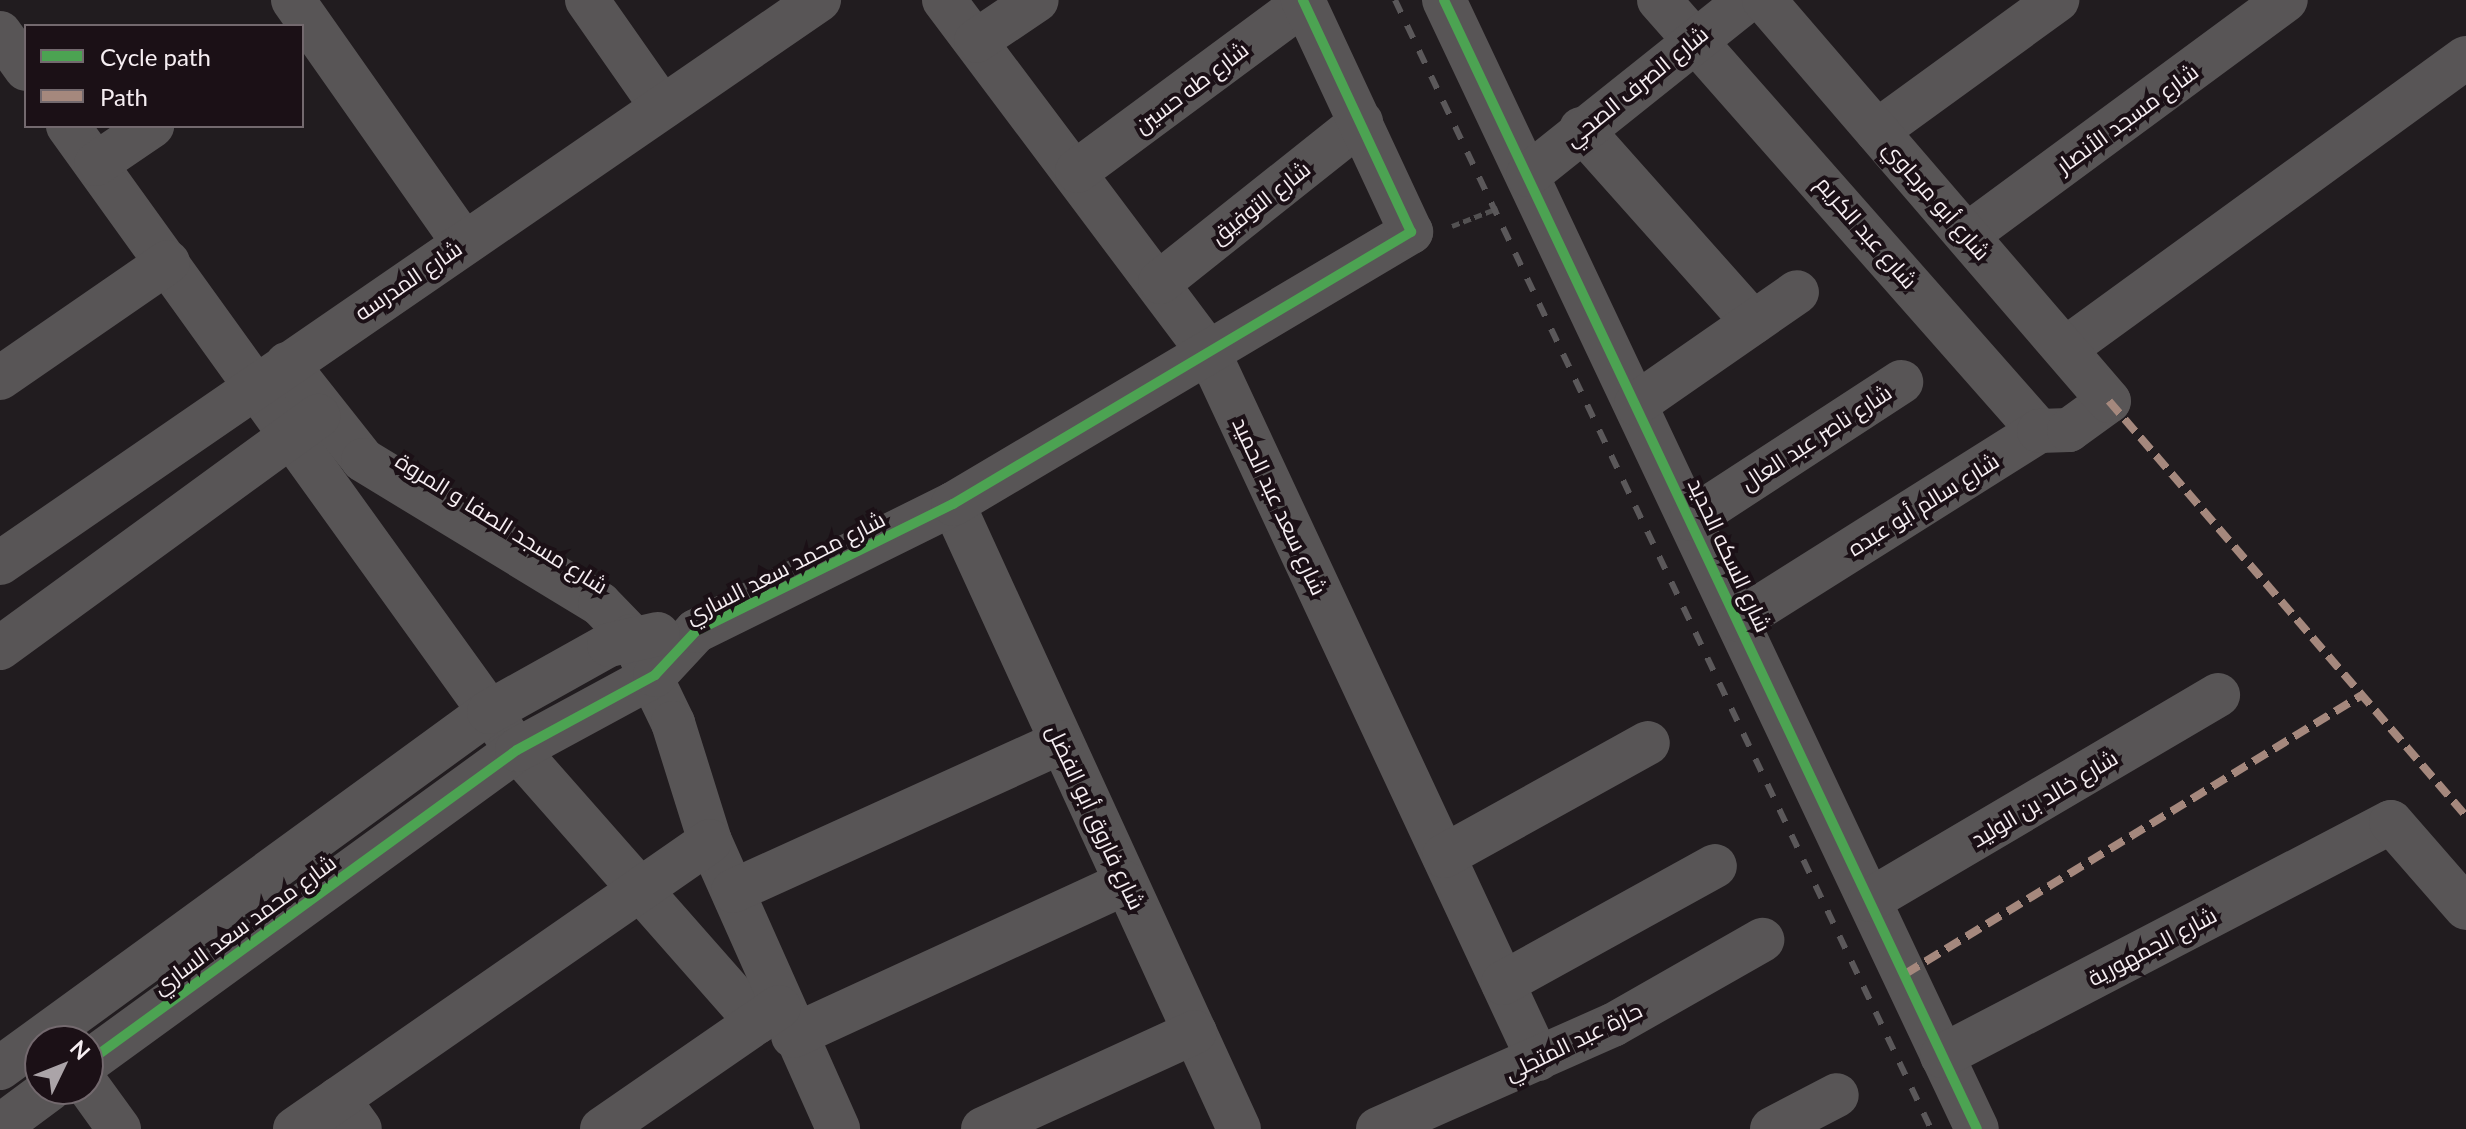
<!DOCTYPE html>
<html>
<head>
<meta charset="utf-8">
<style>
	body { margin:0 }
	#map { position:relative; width:2466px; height:1129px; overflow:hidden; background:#211c1f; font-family:Lato,Cairo,sans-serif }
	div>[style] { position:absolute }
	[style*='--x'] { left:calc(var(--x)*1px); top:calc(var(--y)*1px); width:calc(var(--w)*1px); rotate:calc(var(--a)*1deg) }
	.path>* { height:5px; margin-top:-2.5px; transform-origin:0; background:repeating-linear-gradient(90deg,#535152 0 8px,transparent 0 12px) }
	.minor>* { height:44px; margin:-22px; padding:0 22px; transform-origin:22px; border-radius:22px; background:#585556 }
	.rail>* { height:6px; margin-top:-3px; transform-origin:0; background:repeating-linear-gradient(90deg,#5b585a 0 14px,transparent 0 28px) }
	.quiet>* { height:8px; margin-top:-4px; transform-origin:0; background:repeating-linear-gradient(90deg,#a5887d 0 16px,transparent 0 24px) }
	.cycleway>* { height:10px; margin:-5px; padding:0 5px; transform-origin:5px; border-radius:5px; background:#4ca352 }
	span { translate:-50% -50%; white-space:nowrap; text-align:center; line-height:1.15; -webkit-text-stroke:8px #1b1016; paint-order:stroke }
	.street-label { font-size:22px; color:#f6eef2 }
	.legend { position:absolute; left:24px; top:24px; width:280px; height:104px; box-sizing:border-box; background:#1b1016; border:2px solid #73696e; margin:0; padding:10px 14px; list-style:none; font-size:24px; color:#f6eef2 }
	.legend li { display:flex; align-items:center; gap:16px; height:40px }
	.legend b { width:40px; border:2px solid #73696e }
	.north { position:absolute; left:24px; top:1025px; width:80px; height:80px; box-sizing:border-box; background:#1b1016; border:2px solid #73696e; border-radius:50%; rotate:47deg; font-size:22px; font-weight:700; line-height:32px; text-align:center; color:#f6eef2 }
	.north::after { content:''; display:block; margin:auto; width:28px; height:36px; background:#aba4a8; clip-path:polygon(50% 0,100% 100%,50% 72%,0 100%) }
</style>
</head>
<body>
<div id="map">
	<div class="path">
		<div style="--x:1452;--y:226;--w:49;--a:-21.4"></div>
	</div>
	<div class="minor">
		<div style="--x:293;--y:0;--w:297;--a:54.9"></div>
		<div style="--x:587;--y:0;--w:131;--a:55"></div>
		<div style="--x:944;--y:0;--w:441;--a:53.1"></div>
		<div style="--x:1209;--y:353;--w:779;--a:65.01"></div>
		<div style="--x:1444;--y:0;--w:1248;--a:64.73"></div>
		<div style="--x:1659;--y:0;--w:575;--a:48.6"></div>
		<div style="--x:0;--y:33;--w:44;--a:54.2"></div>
		<div style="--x:976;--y:41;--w:73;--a:-33.9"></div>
		<div style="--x:68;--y:126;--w:769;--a:54.26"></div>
		<div style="--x:517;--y:750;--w:363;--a:48.6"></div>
		<div style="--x:1581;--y:129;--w:259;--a:48.3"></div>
		<div style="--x:1877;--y:131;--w:223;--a:-36"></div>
		<div style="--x:96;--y:164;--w:68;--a:-34.2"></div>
		<div style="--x:1077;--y:171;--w:282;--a:-36.5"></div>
		<div style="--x:1528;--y:175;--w:280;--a:-38.6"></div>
		<div style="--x:1967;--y:235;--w:396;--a:-36.4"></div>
		<div style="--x:1160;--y:282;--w:257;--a:-38.5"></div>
		<div style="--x:2065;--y:349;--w:495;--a:-36"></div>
		<div style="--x:287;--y:364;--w:122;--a:51.6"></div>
		<div style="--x:363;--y:460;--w:277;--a:31.3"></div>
		<div style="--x:600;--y:604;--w:45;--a:45.9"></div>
		<div style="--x:631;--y:636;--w:97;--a:64.2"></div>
		<div style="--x:673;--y:723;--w:124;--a:72.6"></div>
		<div style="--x:710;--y:841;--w:315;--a:66"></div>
		<div style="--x:0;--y:378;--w:204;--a:-34.6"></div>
		<div style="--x:1636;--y:404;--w:196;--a:-34.8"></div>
		<div style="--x:953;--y:504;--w:687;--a:65.41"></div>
		<div style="--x:1691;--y:519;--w:251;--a:-33.1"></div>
		<div style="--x:0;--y:563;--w:994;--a:-34.51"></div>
		<div style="--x:1739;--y:620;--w:355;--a:-32.2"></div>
		<div style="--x:2039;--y:431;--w:30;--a:-2"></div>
		<div style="--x:2069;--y:430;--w:49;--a:-35.9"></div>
		<div style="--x:2109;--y:401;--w:529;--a:-130.71"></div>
		<div style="--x:0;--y:648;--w:394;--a:-36.1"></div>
		<div style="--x:1444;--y:856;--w:233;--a:-29"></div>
		<div style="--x:733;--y:891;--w:360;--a:-24.4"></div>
		<div style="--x:1870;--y:900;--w:404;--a:-30.5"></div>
		<div style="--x:1503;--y:983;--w:242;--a:-28.9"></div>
		<div style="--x:793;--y:1036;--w:366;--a:-24.7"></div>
		<div style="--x:1942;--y:1056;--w:506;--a:-27.53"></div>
		<div style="--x:2391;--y:822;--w:114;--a:48.9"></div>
		<div style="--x:88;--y:1062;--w:530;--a:-36.03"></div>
		<div style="--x:517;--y:750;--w:157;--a:-28.5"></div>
		<div style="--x:655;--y:675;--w:60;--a:-47"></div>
		<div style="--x:696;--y:631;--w:287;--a:-26.3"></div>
		<div style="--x:953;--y:504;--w:533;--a:-30.71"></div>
		<div style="--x:1411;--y:232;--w:256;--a:-115"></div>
		<div style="--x:0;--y:1068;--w:605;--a:-36.06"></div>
		<div style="--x:489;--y:712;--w:137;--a:-29.2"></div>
		<div style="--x:609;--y:645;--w:50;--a:-12.7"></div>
		<div style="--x:88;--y:1086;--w:53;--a:54.2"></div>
		<div style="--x:338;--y:1099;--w:37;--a:54"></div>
		<div style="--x:0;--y:1126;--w:62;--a:-36.5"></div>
		<div style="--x:295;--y:1129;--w:505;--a:-34.76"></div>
		<div style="--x:602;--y:1129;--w:215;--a:-34.6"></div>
		<div style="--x:983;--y:1129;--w:233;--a:-24.6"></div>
		<div style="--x:1378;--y:1129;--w:257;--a:-23.9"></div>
		<div style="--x:1613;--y:1025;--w:172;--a:-29.7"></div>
		<div style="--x:1772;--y:1129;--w:73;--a:-27.6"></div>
	</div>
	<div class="rail">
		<div style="--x:1395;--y:0;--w:1250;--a:64.6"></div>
	</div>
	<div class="quiet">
		<div style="--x:2109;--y:401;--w:547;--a:49.3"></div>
		<div style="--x:1905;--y:974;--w:535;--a:-31.4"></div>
	</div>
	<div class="cycleway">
		<div style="--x:1444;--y:0;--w:1248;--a:64.73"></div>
		<div style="--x:88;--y:1062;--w:530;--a:-36.03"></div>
		<div style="--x:517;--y:750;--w:157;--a:-28.5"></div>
		<div style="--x:655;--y:675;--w:60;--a:-47"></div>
		<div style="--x:696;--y:631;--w:287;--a:-26.3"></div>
		<div style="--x:953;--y:504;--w:533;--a:-30.71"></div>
		<div style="--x:1411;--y:232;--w:256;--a:-115"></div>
	</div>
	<div class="street-label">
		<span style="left:1636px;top:86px;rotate:-39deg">شارع الصرف الصحي</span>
		<span style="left:1191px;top:87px;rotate:-37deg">شارع طه حسين</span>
		<span style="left:2127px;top:118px;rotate:-36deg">شارع مسجد الأنصار</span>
		<span style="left:1937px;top:200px;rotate:49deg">شارع أبو مرجاوي</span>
		<span style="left:1260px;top:202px;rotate:-38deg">شارع التوفيق</span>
		<span style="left:1867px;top:232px;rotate:49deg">شارع عبد الكريم</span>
		<span style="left:408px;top:280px;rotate:-34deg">شارع المدرسه</span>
		<span style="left:1816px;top:437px;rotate:-33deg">شارع ناصر عبد العال</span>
		<span style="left:1923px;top:504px;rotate:-32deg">شارع سالم أبو عبده</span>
		<span style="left:1280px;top:506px;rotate:65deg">شارع سعد عبد الحميد</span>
		<span style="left:502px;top:523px;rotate:32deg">شارع مسجد الصفا و المروة</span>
		<span style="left:1730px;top:555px;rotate:65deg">شارع السكه الحديد</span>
		<span style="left:785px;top:567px;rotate:-27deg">شارع محمد سعد الساري</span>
		<span style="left:2044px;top:798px;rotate:-31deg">شارع خالد بن الوليد</span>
		<span style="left:1096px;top:817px;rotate:65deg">شارع فاروق أبو الفضل</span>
		<span style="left:244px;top:924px;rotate:-36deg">شارع محمد سعد الساري</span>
		<span style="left:2152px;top:946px;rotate:-28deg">شارع الجمهورية</span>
		<span style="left:1573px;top:1041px;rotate:-26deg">حارة عبد المتجلي</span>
	</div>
	<ul class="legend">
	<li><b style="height:10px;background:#4ca352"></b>Cycle path</li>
	<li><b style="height:10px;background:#a5887d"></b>Path</li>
	</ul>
	<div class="north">N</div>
</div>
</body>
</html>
